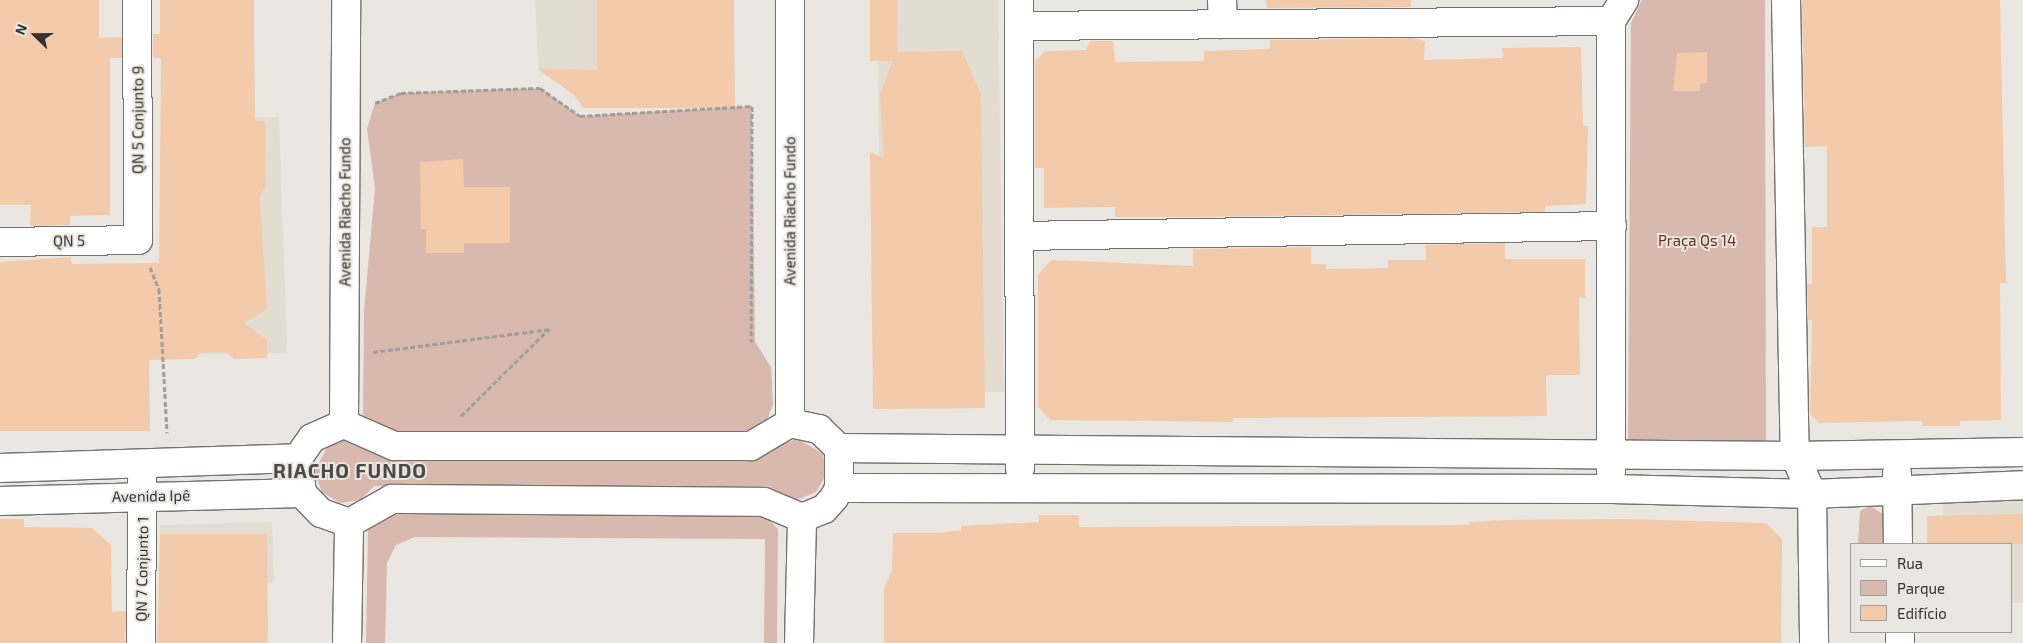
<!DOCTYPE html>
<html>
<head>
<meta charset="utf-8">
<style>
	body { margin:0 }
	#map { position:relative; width:2023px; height:643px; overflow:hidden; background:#eae7e3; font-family:"Exo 2",sans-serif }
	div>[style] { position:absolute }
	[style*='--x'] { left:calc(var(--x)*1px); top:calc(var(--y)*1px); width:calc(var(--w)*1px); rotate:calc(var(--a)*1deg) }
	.built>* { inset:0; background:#e2dcd1 }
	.green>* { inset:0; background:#d9b8ad }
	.building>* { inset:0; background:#f3cbaa }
	.path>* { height:3px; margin-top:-1.5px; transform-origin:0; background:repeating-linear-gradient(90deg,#a09e9b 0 5px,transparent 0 7.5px) }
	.roads { filter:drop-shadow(1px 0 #74726e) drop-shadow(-1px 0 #74726e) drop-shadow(0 1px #74726e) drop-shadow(0 -1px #74726e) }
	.minor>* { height:28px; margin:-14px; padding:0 14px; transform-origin:14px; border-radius:14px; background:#fff }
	span { translate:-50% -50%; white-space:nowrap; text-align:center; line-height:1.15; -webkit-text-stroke:4px #eae7e3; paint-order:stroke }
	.street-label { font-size:15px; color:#343331 }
	.park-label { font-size:15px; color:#6c2f1a }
	.district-label { font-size:20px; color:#4c4a46; font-weight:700; letter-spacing:1px }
	.legend { position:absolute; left:1850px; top:543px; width:162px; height:90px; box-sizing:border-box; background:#eae7e3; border:1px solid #a19f9c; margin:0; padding:6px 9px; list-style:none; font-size:15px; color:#343331 }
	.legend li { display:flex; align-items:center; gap:10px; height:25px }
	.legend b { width:25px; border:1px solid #a19f9c }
	.north { position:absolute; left:10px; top:10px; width:50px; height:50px; -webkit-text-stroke:4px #eae7e3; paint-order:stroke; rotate:292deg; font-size:14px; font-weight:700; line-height:20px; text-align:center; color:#343331 }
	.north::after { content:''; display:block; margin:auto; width:18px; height:22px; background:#343331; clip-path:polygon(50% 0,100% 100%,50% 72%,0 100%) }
</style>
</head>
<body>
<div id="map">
	<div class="built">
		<div style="clip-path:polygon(535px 0,650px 0,652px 87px,573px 89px,539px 71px)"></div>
		<div style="clip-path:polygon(877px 0,998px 0,1004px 392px,881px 392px)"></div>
		<div style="clip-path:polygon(279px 117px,287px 353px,176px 355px,170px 119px)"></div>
		<div style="clip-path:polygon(1943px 501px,2023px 501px,2023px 603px,2012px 603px,2012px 544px,1944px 544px)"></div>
		<div style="clip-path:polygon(272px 522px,274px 583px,161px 586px,160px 525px)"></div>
	</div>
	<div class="green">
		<div style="clip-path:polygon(1642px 0,1765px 0,1766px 446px,1628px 444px,1631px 23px)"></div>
		<div style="clip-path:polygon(540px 88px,580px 116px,752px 106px,755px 342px,771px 367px,773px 404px,766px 424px,753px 433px,380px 433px,363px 415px,364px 312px,375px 188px,367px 129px,375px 103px,401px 93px)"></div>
		<div style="clip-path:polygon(349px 438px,375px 454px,770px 453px,778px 445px,798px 439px,823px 454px,826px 475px,816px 492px,797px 500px,778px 495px,769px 486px,374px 486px,361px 500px,340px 503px,322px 492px,314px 472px,329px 444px)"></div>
		<div style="clip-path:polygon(1870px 506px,1883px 514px,1886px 544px,1858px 544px,1860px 511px)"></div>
		<div style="clip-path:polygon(403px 509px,762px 513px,778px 529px,777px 643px,764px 643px,765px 539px,415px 537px,396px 545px,387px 563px,385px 643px,366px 643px,368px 530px)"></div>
	</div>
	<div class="building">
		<div style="clip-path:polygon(0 0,99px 0,99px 38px,122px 37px,122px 58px,110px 58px,110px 215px,70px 216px,70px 225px,30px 226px,31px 205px,0 205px)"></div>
		<div style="clip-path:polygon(160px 0,254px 0,255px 121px,265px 121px,266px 184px,260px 198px,267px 309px,244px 323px,267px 340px,267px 358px,234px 359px,227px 352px,200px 353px,195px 359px,149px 360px,150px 431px,0 431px,0 262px,71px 257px,72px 264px,159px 263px,161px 58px,153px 58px,153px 34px,160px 34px)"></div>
		<div style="clip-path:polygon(597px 0,734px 0,735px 108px,583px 108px,574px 95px,538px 69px,597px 70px)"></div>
		<div style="clip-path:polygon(870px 0,897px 0,898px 52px,962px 51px,981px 94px,985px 408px,873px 409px,870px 152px,884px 158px,880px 94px,893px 61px,870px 61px)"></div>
		<div style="clip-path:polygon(1266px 0,1411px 0,1411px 7px,1267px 8px)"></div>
		<div style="clip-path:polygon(1802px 0,2000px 0,2006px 283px,2000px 283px,2001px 420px,1960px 421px,1960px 426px,1923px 426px,1922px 421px,1819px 423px,1810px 414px,1812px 320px,1808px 320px,1807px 284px,1812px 284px,1812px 227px,1827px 227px,1827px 146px,1805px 147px)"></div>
		<div style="clip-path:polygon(1412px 38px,1425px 41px,1424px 60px,1503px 58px,1502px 48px,1581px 47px,1583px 126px,1588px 126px,1586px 204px,1545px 206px,1545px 212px,1193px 217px,1115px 217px,1115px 207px,1044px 208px,1044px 168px,1035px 168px,1035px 61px,1045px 51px,1086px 50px,1090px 41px,1113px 41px,1115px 62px,1204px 61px,1204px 51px,1270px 49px,1270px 40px)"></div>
		<div style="clip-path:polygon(1707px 52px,1707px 83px,1700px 84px,1700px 91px,1673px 91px,1677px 53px)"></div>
		<div style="clip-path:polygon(463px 159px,464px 187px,510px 187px,510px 243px,464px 243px,464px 253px,426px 253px,426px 229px,421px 229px,420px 162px)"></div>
		<div style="clip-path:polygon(1505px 243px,1505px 259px,1585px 259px,1585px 298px,1579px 297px,1580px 375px,1546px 375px,1547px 416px,1233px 418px,1233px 422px,1050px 420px,1038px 407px,1038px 275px,1051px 260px,1193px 266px,1193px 249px,1311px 247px,1311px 264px,1326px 264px,1326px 269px,1388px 268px,1388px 260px,1426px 260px,1426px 245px)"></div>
		<div style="clip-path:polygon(2023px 514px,2023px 544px,1927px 544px,1927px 516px)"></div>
		<div style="clip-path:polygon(1039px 515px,1079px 515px,1079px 527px,1469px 525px,1469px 522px,1506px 520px,1624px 519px,1766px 523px,1782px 539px,1781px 643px,884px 643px,884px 588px,892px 570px,893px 533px,937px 533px,961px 530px,961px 526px,1039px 522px)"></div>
		<div style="clip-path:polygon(0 519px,24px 519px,24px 527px,92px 528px,111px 545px,112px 612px,126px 611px,125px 643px,0 643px)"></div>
		<div style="clip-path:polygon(160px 534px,267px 534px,268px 643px,157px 643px)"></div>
	</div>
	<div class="path">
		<div style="--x:375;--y:103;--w:28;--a:-21"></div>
		<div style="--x:401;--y:93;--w:139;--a:-2.1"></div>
		<div style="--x:540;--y:88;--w:49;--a:35"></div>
		<div style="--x:580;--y:116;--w:172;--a:-3.3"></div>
		<div style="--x:752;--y:106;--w:236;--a:90.2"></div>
		<div style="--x:150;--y:267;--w:24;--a:68"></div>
		<div style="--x:159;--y:289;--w:144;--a:86.8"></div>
		<div style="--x:373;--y:352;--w:177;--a:-7.4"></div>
		<div style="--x:461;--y:416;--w:124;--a:-44.7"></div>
	</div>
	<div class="roads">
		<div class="minor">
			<div style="--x:1019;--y:0;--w:468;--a:89.9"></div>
			<div style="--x:1222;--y:0;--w:24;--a:88"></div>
			<div style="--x:1786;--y:0;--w:456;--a:88.9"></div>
			<div style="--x:1795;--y:456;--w:42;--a:65.9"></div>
			<div style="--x:1812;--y:494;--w:149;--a:89.2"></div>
			<div style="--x:1020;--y:26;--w:591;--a:-0.48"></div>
			<div style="--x:1020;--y:236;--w:592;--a:-0.97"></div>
			<div style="--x:0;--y:242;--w:138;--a:-0.8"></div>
			<div style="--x:138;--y:240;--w:240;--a:-90.2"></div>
			<div style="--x:790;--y:423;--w:30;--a:12"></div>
			<div style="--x:819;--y:429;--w:28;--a:44"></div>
			<div style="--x:839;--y:448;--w:40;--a:90"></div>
			<div style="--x:839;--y:488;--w:11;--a:117"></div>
			<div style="--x:834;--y:498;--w:15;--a:132"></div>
			<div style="--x:824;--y:509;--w:24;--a:158"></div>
			<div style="--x:802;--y:518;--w:41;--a:-157.2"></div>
			<div style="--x:764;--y:502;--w:372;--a:-179.5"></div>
			<div style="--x:392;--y:499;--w:49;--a:150.8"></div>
			<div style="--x:349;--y:523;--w:30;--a:-160"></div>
			<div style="--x:321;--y:513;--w:28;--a:-134"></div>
			<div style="--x:302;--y:493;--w:35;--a:-97"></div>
			<div style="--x:298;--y:458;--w:24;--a:-55"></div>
			<div style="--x:312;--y:438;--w:35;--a:-24"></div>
			<div style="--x:344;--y:424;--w:55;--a:23.7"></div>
			<div style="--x:394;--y:446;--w:357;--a:0"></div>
			<div style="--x:751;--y:446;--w:45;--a:-30.5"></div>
			<div style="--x:790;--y:423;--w:423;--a:-90"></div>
			<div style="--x:344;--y:424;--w:424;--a:-89.7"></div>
			<div style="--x:839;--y:448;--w:956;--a:0.48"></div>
			<div style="--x:1795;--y:456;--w:228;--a:-1"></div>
			<div style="--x:0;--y:468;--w:298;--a:-1.9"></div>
			<div style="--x:1611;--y:472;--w:451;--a:-90"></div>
			<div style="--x:1611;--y:21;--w:25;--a:-58"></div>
			<div style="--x:1897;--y:473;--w:71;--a:89.2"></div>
			<div style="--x:839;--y:488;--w:773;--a:0.07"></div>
			<div style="--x:1612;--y:489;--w:200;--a:1.4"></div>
			<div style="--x:1812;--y:494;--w:211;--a:-2.4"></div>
			<div style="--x:0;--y:501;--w:302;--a:-1.5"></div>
			<div style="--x:1900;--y:632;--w:11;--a:90"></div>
			<div style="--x:141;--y:643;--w:163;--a:-89.6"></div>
			<div style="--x:347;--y:643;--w:120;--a:-89"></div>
			<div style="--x:799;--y:643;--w:125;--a:-88.6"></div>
		</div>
	</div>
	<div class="street-label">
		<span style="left:138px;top:120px;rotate:-90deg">QN 5 Conjunto 9</span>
		<span style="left:790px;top:211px;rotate:-90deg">Avenida Riacho Fundo</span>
		<span style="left:345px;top:212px;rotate:-90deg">Avenida Riacho Fundo</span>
		<span style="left:69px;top:241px;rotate:-1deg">QN 5</span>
		<span style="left:151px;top:496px;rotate:-1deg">Avenida Ipê</span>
		<span style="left:142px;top:569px;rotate:-89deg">QN 7 Conjunto 1</span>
	</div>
	<div class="park-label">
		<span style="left:1697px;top:241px">Praça Qs 14</span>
	</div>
	<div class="district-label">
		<span style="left:350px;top:470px">RIACHO FUNDO</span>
	</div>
	<ul class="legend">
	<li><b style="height:6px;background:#fff"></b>Rua</li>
	<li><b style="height:14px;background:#d9b8ad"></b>Parque</li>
	<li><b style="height:14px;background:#f3cbaa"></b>Edifício</li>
	</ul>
	<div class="north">N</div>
</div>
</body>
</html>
